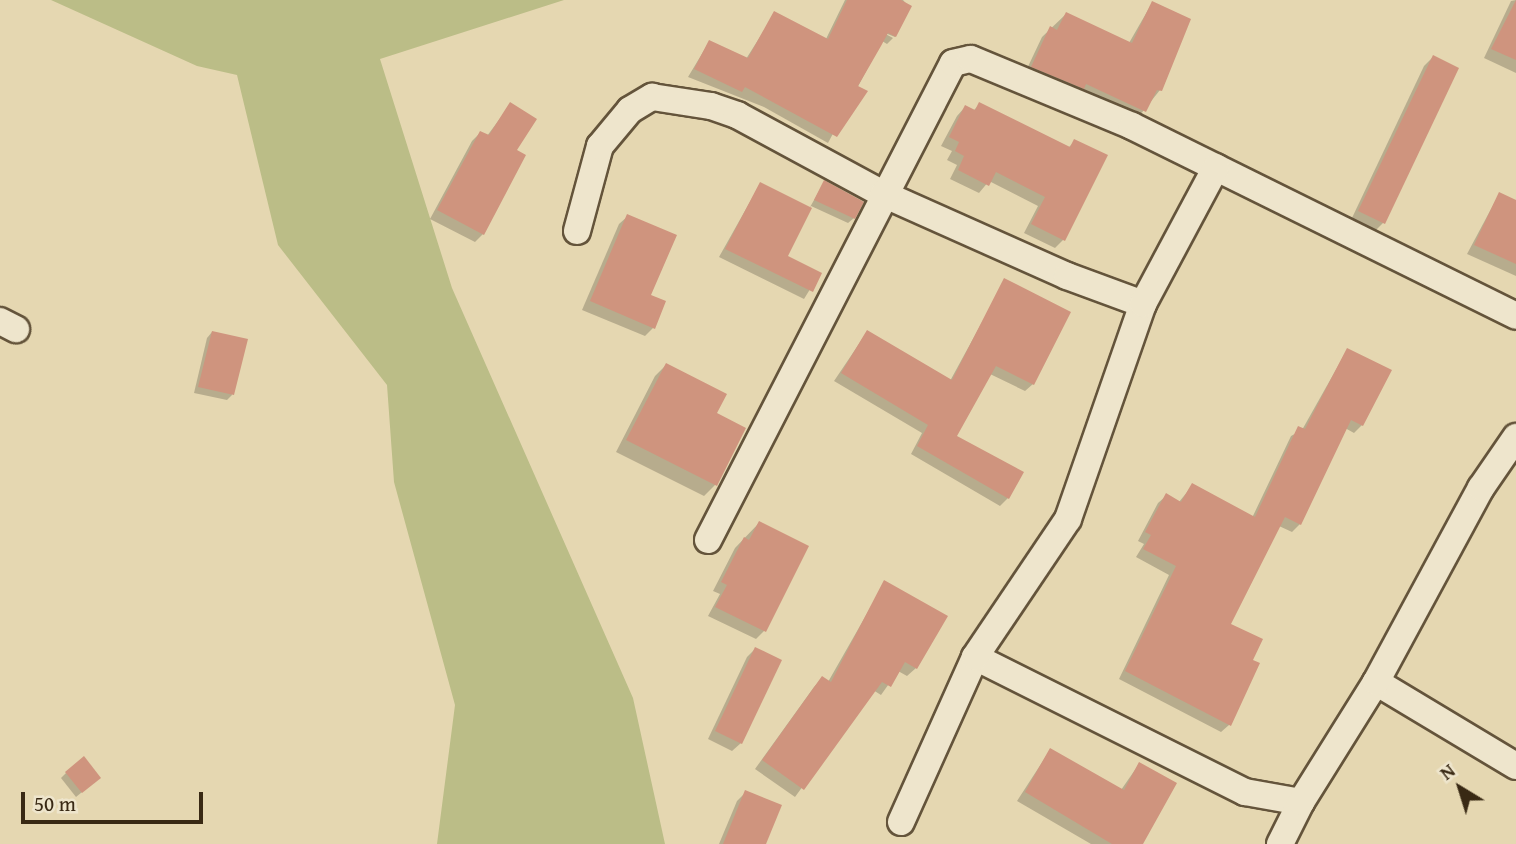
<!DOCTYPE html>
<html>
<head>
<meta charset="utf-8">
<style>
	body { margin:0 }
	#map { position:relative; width:1516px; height:844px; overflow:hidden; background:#e5d7b1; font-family:"Gentium Book Plus",serif }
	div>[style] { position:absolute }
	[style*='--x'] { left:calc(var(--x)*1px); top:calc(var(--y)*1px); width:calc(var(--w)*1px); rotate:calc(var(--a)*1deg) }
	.green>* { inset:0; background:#bbbd87 }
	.shadow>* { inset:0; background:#0003 }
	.building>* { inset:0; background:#cf947e }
	.roads { filter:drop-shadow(2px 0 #64543b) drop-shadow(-2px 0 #64543b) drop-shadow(0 2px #64543b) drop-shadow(0 -2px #64543b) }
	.street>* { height:26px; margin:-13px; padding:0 13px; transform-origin:13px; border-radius:13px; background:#eee5cc }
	span { translate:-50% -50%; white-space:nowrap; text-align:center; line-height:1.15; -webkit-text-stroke:6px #eee5cc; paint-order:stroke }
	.north { position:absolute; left:1425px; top:753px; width:70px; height:70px; -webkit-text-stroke:5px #eee5cc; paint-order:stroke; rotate:322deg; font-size:19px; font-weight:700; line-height:28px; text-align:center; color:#392914 }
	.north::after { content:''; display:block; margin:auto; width:24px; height:32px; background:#392914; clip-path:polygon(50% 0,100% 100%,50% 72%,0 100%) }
	.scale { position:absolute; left:21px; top:792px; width:182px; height:32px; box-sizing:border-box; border:4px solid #392914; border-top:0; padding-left:9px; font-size:21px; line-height:24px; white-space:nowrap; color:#392914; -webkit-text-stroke:5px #eee5cc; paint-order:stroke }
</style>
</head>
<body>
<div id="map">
	<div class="green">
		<div style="clip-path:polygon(51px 0,564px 0,380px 59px,452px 288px,633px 698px,665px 844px,437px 844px,455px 705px,394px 482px,387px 385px,278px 245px,237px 75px,197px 66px)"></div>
	</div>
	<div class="shadow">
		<div style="clip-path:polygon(845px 0,903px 0,909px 7px,895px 37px,880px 31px,893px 38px,887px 44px,882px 41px,828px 143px,764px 107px,688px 77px,709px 42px,746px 59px,775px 13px,826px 39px)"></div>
		<div style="clip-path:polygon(1516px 0,1516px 73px,1484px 58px,1511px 1px)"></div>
		<div style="clip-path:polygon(1152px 3px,1160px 90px,1136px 120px,1024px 75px,1042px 37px,1066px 14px,1129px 43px)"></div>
		<div style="clip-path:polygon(1433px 57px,1383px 223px,1375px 231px,1351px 220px,1424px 66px)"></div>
		<div style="clip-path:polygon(980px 104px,1068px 148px,1075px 141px,1063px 240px,1055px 248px,1024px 233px,1038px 206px,989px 181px,979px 193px,950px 179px,957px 165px,947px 160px,952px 151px,941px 146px,957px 116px,965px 107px,973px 111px)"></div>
		<div style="clip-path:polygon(510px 105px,515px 151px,483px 234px,475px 242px,430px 219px,472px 141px,480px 133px,487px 136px)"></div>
		<div style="clip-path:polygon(824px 182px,854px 218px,848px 223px,811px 206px,785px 256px,820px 273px,804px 299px,719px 257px,760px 184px,809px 209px)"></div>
		<div style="clip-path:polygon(1499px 194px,1516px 202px,1516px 276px,1467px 254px)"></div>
		<div style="clip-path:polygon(628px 216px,653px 328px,645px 336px,582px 310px,619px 224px)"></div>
		<div style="clip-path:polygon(1005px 280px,1033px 384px,1025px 391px,990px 374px,955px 436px,1008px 498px,1000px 506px,911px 454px,922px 433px,834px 381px,867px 332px,950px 381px)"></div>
		<div style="clip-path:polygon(212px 332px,232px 395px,227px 400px,194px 393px,207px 338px)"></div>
		<div style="clip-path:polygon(1347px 350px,1362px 425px,1354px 433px,1345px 428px,1300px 524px,1292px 532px,1279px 526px,1229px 625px,1251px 661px,1229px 725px,1221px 732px,1119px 679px,1169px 575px,1136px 557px,1144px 544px,1138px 541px,1158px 503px,1166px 496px,1179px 502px,1192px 486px,1252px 518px,1291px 436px,1302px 430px)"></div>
		<div style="clip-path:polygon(666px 365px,714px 414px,744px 429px,715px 485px,704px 496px,616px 452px,655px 376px)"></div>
		<div style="clip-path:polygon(759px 523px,764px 631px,756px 639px,708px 616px,720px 594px,713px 591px,735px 548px)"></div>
		<div style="clip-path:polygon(885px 582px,916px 668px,907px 676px,898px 671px,881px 695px,873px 690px,795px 797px,755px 769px,814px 687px,822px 678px,828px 682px)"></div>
		<div style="clip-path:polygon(755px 649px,741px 743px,732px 751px,708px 739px,747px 657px)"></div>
		<div style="clip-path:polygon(1050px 750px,1121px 790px,1139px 764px,1141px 844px,1091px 844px,1017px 801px)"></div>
		<div style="clip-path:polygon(66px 773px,93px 783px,76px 797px,61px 778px)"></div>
		<div style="clip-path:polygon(746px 792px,764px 844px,719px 844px,737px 801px)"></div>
	</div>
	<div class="building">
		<div style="clip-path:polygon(847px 0,901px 0,912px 6px,896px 37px,888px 33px,881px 46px,858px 86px,868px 91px,837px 137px,745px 87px,742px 92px,694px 69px,709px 40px,748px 58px,774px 11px,828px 39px)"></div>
		<div style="clip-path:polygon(1516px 0,1516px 60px,1491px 49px)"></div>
		<div style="clip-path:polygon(1152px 1px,1191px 19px,1162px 91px,1157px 90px,1146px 112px,1086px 84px,1084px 89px,1031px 67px,1050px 26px,1057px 30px,1066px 12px,1132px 43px)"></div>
		<div style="clip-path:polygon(1433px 55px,1459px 68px,1385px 224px,1358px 211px)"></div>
		<div style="clip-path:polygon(510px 102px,537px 119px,517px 150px,526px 155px,484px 235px,437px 210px,480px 131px,489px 135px)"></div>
		<div style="clip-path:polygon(979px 102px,1070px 147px,1074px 139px,1108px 155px,1065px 241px,1031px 224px,1045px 197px,996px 172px,989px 186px,958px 170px,964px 156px,955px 151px,959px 142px,949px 137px,965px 105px,975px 110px)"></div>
		<div style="clip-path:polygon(824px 180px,864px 202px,855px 219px,814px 200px)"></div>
		<div style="clip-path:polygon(760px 182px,812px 208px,788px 256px,822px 273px,813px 292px,725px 249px)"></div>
		<div style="clip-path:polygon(1499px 192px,1516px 200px,1516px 264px,1474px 245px)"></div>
		<div style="clip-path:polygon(627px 214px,677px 235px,651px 295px,666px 301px,655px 329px,590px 301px)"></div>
		<div style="clip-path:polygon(1004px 278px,1071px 312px,1034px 385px,996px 366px,957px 436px,1024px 472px,1009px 499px,917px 446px,928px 425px,841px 373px,867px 330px,952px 380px)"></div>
		<div style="clip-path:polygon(212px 331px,248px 339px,234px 395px,198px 387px)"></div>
		<div style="clip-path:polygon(1347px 348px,1392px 370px,1363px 426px,1351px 420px,1301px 525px,1285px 517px,1231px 624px,1263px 639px,1253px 660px,1260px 663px,1231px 726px,1125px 671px,1176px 566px,1143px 549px,1151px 535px,1145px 532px,1166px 493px,1181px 502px,1192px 483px,1255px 517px,1298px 426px,1305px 429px)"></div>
		<div style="clip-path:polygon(666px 363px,727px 394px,717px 413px,746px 428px,717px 486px,626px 440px)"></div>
		<div style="clip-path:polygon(759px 521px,809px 546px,766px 632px,715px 607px,727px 585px,721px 582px,744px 537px,749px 540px)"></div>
		<div style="clip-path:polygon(884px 580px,948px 616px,917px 669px,905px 662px,891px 687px,882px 682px,804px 790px,762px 760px,822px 676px,831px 682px)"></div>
		<div style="clip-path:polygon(755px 647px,782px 660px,742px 744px,715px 731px)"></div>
		<div style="clip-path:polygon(1050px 748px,1124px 790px,1139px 762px,1177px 783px,1143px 844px,1112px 844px,1025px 792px)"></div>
		<div style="clip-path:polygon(84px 756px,101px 778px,82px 793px,65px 772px)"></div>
		<div style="clip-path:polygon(745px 790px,782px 805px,766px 844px,723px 844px)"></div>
	</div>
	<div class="roads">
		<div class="street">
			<div style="--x:577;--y:231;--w:88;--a:-74.9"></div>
			<div style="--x:600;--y:146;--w:47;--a:-50.2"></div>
			<div style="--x:630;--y:110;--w:26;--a:-31"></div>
			<div style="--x:652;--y:97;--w:60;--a:8.7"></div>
			<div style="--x:711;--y:106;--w:28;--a:19"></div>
			<div style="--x:737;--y:115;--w:166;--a:28.4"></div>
			<div style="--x:883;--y:194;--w:201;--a:24"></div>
			<div style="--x:1067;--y:276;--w:81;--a:20.2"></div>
			<div style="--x:0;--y:321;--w:18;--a:27"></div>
			<div style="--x:708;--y:540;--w:536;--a:-62.81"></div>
			<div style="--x:953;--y:63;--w:18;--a:-13"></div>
			<div style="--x:971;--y:59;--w:174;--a:22.6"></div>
			<div style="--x:1132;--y:126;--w:428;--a:26.3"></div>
			<div style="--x:975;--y:657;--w:302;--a:26.6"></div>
			<div style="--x:1245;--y:792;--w:57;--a:10.1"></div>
			<div style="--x:1376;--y:682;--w:163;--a:31"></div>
			<div style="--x:901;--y:822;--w:181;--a:-65.8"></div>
			<div style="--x:975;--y:657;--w:166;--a:-56"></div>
			<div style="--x:1068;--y:519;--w:228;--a:-70.8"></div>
			<div style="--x:1143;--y:304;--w:155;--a:-61.9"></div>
			<div style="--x:1280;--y:844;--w:47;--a:-63.4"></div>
			<div style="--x:1301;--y:802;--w:142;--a:-58"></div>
			<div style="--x:1376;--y:682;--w:221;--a:-61.6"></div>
			<div style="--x:1481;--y:488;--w:62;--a:-55.5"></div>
		</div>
	</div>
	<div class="north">N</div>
	<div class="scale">50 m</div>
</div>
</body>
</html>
